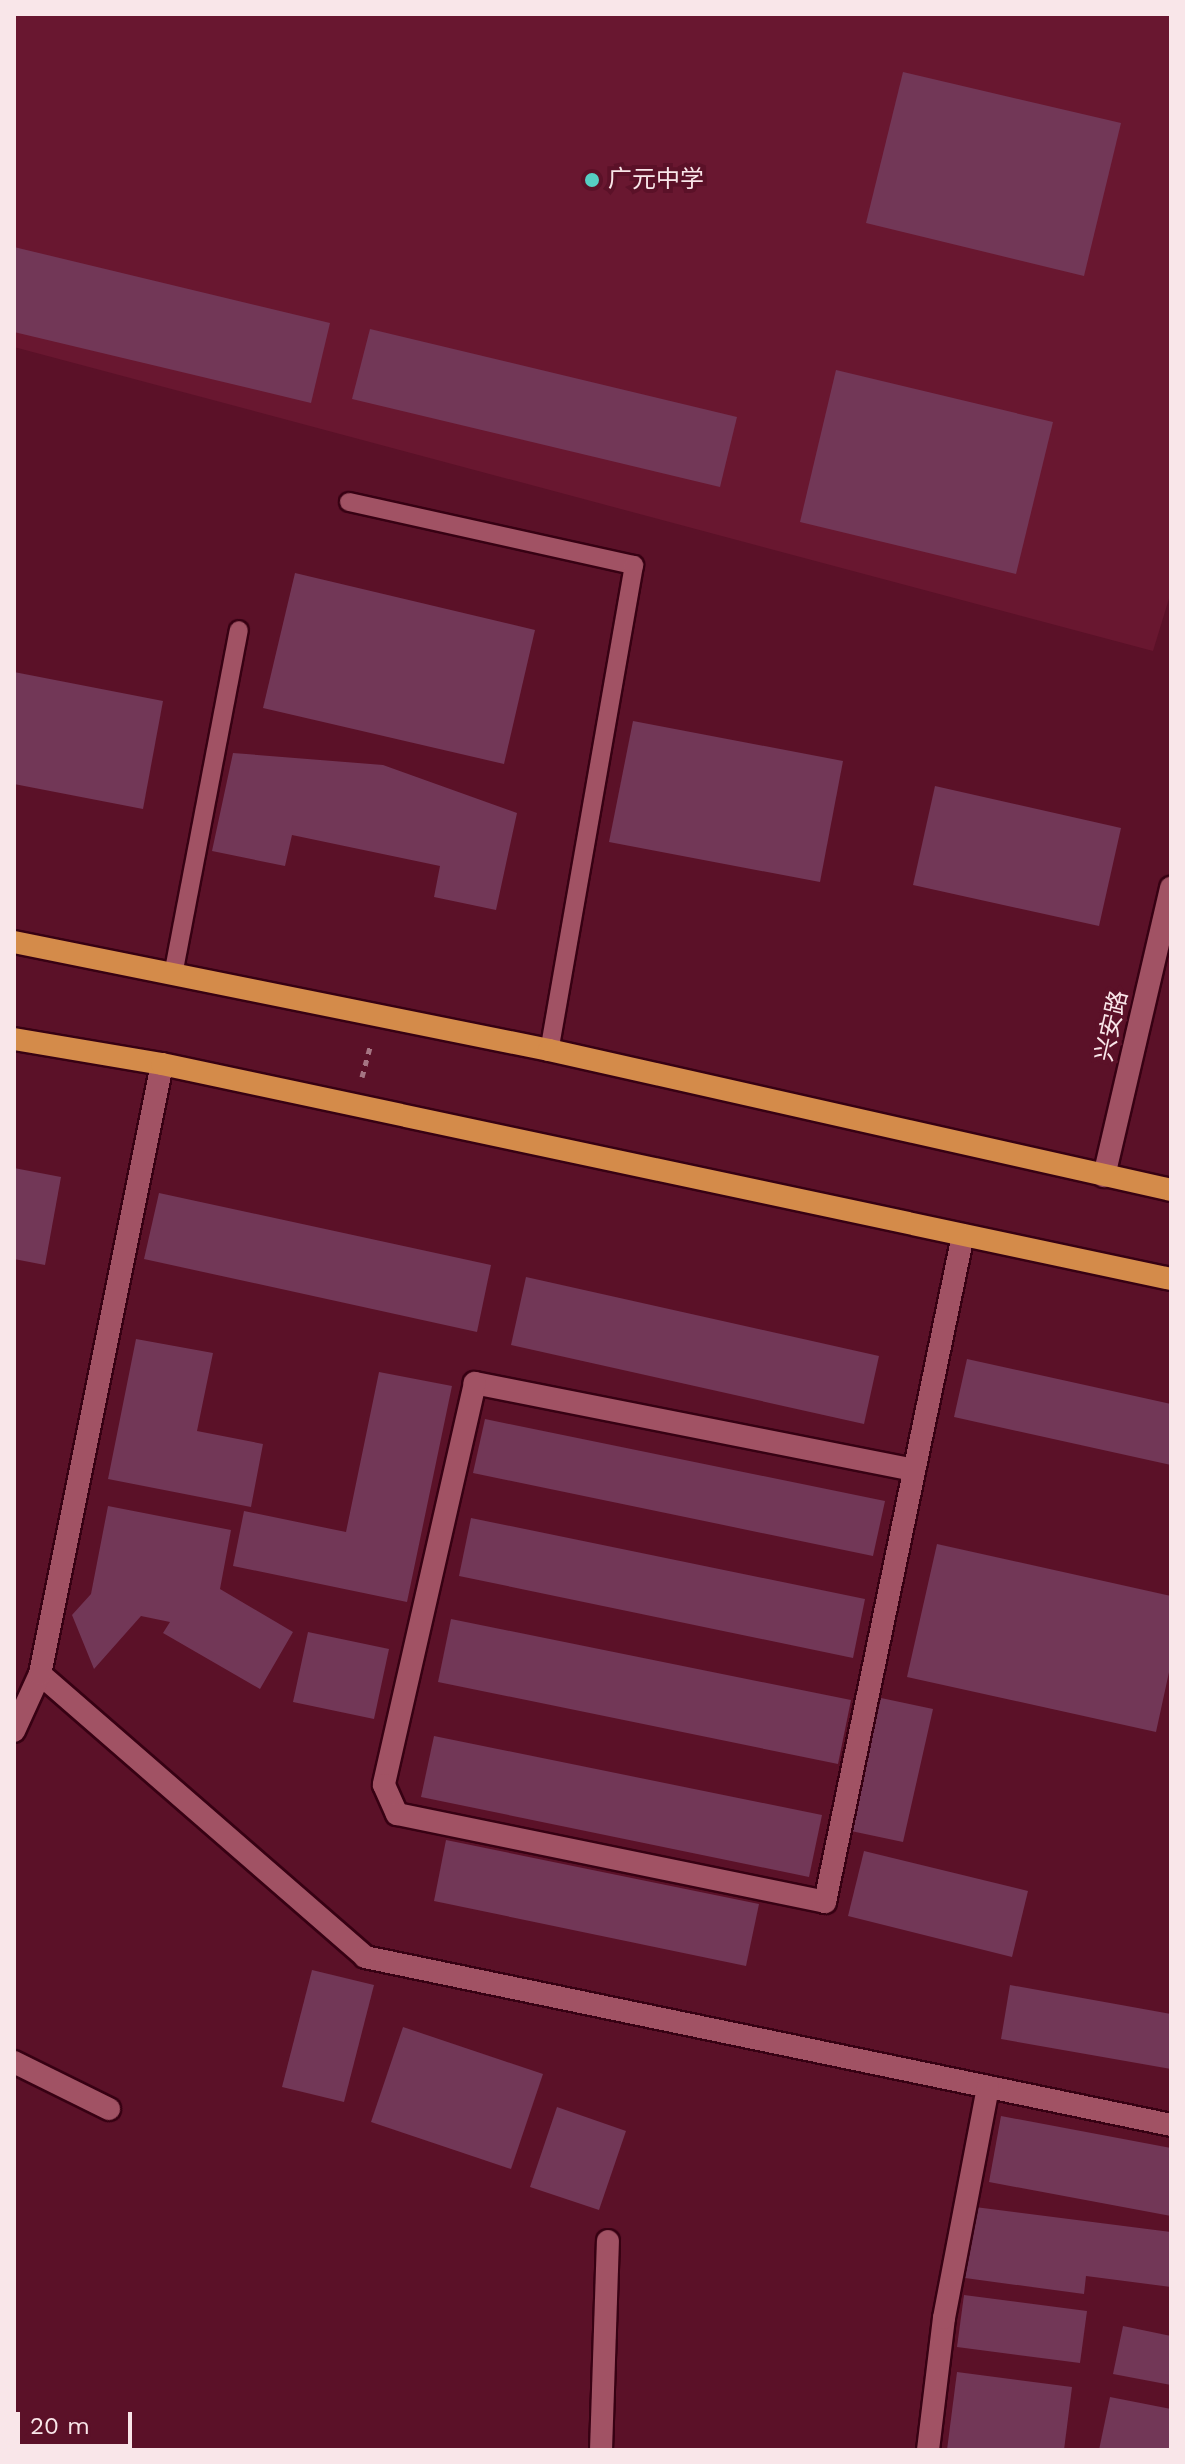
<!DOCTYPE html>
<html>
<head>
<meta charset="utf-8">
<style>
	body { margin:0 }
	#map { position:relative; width:1185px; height:2464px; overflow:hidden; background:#5b1128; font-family:"Work Sans","Noto Sans SC",sans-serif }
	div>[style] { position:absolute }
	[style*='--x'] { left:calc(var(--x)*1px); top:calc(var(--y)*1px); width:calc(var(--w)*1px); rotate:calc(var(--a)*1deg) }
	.built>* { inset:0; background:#691730 }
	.building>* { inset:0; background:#723757 }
	.path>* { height:5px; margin-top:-2.5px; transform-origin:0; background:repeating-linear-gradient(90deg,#a57583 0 6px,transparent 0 12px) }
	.roads { filter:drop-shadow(2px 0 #370113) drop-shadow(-2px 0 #370113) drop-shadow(0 2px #370113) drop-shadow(0 -2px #370113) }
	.service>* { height:18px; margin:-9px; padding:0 9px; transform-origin:9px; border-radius:9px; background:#a15264 }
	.minor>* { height:22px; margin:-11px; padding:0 11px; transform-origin:11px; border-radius:11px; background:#a15264 }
	.trunk>* { height:22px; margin:-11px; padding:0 11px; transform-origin:11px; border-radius:11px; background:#d48b4a }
	.dots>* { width:22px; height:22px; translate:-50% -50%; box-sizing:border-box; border:4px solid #5b1128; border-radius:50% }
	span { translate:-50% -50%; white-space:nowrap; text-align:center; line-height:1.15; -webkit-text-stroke:8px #5b1128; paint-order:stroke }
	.poi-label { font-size:24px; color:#f9e6e9 }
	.left { translate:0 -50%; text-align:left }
	.street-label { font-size:24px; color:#f9e6e9 }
	.frame { position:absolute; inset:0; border:16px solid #f9e6e9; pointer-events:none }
	.scale { position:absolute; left:16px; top:2412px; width:116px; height:36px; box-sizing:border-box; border:4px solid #f9e6e9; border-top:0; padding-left:10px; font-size:24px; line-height:28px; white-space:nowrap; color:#f9e6e9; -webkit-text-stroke:6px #5b1128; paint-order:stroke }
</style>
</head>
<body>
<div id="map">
	<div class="built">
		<div style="clip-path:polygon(14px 14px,1171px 14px,1171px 592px,1153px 651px,14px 347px)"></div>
	</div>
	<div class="building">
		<div style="clip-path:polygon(903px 72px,1121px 123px,1084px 276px,866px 223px)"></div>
		<div style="clip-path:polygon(14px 247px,330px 323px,311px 403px,14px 332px)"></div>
		<div style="clip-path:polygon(370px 329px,737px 417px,720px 487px,352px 399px)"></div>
		<div style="clip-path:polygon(836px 370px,1053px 422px,1016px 574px,800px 522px)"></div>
		<div style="clip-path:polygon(295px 573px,535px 630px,504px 764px,263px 708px)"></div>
		<div style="clip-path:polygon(14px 672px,163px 701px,143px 809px,14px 784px)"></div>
		<div style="clip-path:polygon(633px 721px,843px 761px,820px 882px,609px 842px)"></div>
		<div style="clip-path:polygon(233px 753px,383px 765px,517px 813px,496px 910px,434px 897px,440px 866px,292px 835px,285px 866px,212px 851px)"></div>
		<div style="clip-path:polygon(935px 786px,1121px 828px,1099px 926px,913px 885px)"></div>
		<div style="clip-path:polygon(14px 1168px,61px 1177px,45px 1265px,14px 1259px)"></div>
		<div style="clip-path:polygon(159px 1193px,491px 1265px,477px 1332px,144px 1259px)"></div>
		<div style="clip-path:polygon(526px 1277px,879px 1356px,864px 1424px,511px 1345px)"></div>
		<div style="clip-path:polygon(136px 1339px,213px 1353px,197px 1431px,263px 1444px,251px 1507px,108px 1479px)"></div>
		<div style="clip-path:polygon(967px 1359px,1171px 1404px,1171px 1465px,954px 1417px)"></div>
		<div style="clip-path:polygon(379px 1372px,452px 1386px,407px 1602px,233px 1566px,244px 1511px,346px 1532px)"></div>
		<div style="clip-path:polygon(485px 1419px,885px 1501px,873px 1556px,473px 1473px)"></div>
		<div style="clip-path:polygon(108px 1506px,231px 1530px,220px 1589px,293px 1632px,260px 1689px,163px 1633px,170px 1622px,141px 1616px,94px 1669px,72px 1615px,91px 1594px)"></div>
		<div style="clip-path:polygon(471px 1518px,865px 1599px,853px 1658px,459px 1576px)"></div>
		<div style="clip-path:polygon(937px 1544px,1171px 1596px,1171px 1663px,1156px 1732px,907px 1677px)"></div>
		<div style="clip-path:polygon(451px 1619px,851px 1700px,838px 1764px,438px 1682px)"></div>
		<div style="clip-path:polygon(308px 1632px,389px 1649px,374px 1719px,293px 1702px)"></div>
		<div style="clip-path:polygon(881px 1698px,933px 1709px,903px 1842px,851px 1831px)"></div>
		<div style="clip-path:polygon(434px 1736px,822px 1815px,809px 1877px,421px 1797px)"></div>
		<div style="clip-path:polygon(446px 1840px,759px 1904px,746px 1966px,434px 1901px)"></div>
		<div style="clip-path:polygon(864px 1851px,1028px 1891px,1012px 1957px,848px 1916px)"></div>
		<div style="clip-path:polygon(312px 1970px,374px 1985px,344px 2102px,282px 2087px)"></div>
		<div style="clip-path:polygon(1010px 1985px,1171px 2014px,1171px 2069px,1001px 2039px)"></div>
		<div style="clip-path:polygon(403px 2027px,543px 2074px,511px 2169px,371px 2122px)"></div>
		<div style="clip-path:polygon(557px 2107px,626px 2131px,599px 2210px,530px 2187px)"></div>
		<div style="clip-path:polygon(1001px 2116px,1171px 2148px,1171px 2216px,989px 2182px)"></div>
		<div style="clip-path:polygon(975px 2207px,1171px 2232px,1171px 2287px,1086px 2276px,1084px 2294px,965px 2278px)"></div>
		<div style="clip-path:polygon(964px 2295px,1087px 2311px,1080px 2363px,957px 2347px)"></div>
		<div style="clip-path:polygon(1123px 2326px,1171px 2336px,1171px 2385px,1113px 2374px)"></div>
		<div style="clip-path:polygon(957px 2372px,1072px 2387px,1064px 2450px,947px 2450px)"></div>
		<div style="clip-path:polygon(1110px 2397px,1171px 2409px,1171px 2450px,1099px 2450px)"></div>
	</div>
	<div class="path">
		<div style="--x:362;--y:1077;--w:34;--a:-75"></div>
	</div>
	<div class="roads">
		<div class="service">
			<div style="--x:349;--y:502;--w:292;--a:12.5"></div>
			<div style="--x:634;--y:565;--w:492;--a:99.9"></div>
			<div style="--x:173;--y:975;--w:351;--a:-79.2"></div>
		</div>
		<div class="minor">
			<div style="--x:1104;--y:1176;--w:296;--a:-76.9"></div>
			<div style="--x:914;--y:1470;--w:448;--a:-168.8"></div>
			<div style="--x:475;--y:1383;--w:412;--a:102.8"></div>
			<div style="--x:384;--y:1785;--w:32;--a:66"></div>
			<div style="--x:397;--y:1814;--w:437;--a:11.6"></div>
			<div style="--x:825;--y:1902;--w:681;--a:-78.31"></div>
			<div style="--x:40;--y:1674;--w:431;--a:41"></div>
			<div style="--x:365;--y:1957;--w:823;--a:11.77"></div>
			<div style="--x:14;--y:1731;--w:63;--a:-65.5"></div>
			<div style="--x:40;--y:1674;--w:622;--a:-78.69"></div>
			<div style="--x:14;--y:2062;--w:106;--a:26.3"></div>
			<div style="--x:601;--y:2450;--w:209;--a:-88.1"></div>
			<div style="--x:928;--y:2450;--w:133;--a:-83.1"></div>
			<div style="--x:944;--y:2318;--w:235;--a:-79.2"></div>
		</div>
		<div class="trunk">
			<div style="--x:14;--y:942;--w:546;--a:11.41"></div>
			<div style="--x:549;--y:1050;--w:638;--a:12.68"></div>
			<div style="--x:14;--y:1039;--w:150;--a:9.6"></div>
			<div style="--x:162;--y:1064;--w:1032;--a:12.03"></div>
		</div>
	</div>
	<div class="dots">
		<div style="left:592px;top:180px;background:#56cec3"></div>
	</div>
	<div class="poi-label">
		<span class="left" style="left:608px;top:180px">广元中学</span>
	</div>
	<div class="street-label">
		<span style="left:1112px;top:1026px;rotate:-77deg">兴安路</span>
	</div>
	<div class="frame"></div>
	<div class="scale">20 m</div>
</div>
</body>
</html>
